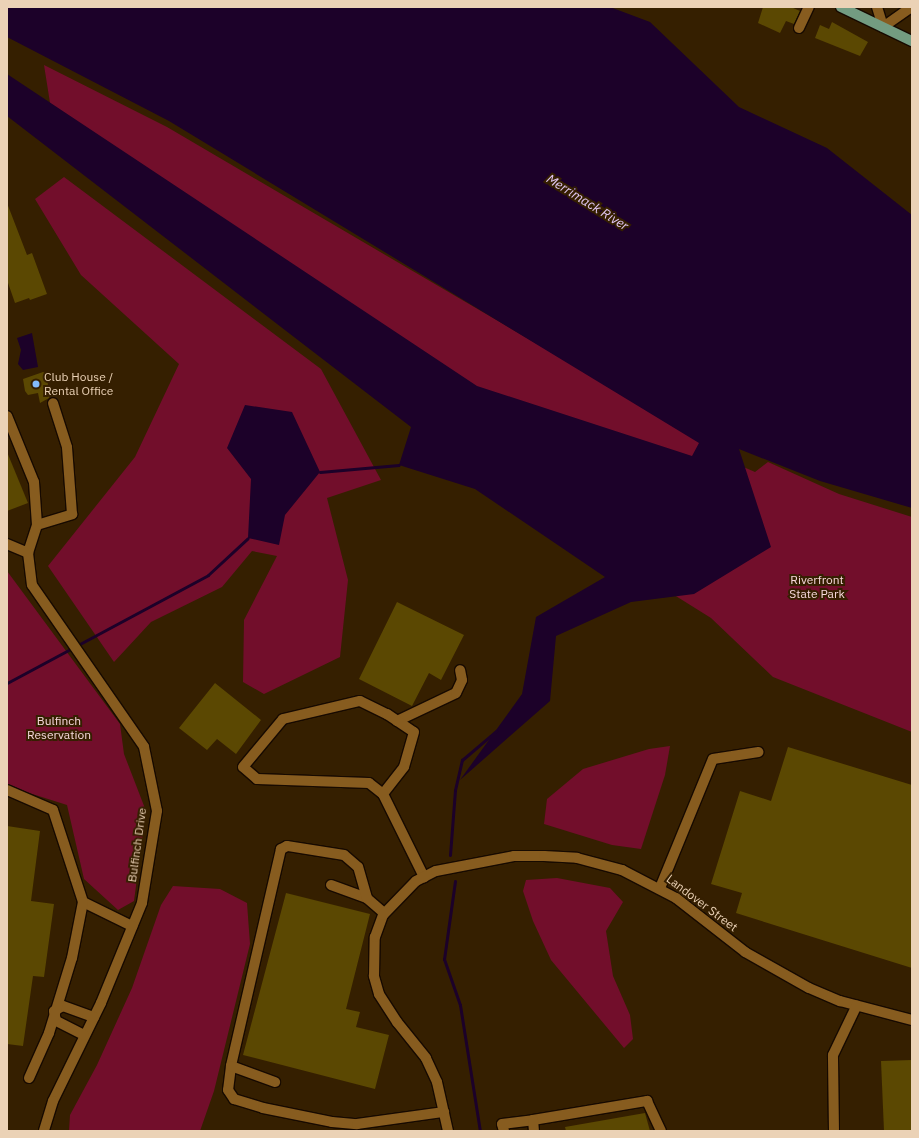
<!DOCTYPE html>
<html>
<head>
<meta charset="utf-8">
<style>
	body { margin:0 }
	#map { position:relative; width:919px; height:1138px; overflow:hidden; background:#351f00; font-family:"IBM Plex Sans",sans-serif }
	div>[style] { position:absolute }
	[style*='--x'] { left:calc(var(--x)*1px); top:calc(var(--y)*1px); width:calc(var(--w)*1px); rotate:calc(var(--a)*1deg) }
	.green>* { inset:0; background:#720e2b }
	.water>* { inset:0; background:#1c0129 }
	.stream>* { height:3px; margin:-1.5px; padding:0 1.5px; transform-origin:1.5px; border-radius:1.5px; background:#1c0129 }
	.building>* { inset:0; background:#5b4802 }
	.roads { filter:drop-shadow(1px 0 #170a00) drop-shadow(-1px 0 #170a00) drop-shadow(0 1px #170a00) drop-shadow(0 -1px #170a00) }
	.minor>* { height:10px; margin:-5px; padding:0 5px; transform-origin:5px; border-radius:5px; background:#875c1f }
	.major>* { height:10px; margin:-5px; padding:0 5px; transform-origin:5px; border-radius:5px; background:#739c81 }
	.dots>* { width:11px; height:11px; translate:-50% -50%; box-sizing:border-box; border:2px solid #351f00; border-radius:50% }
	span { translate:-50% -50%; white-space:nowrap; text-align:center; line-height:1.15; -webkit-text-stroke:4px #351f00; paint-order:stroke }
	.poi-label { font-size:12px; color:#ebd2b6 }
	.left { translate:0 -50%; text-align:left }
	.park-label { font-size:12px; color:#f7d9dc }
	.street-label { font-size:12px; color:#ebd2b6 }
	.water-label { font-size:13px; color:#e2c7f4; font-style:italic }
	.frame { position:absolute; inset:0; border:8px solid #ebd2b6; pointer-events:none }
</style>
</head>
<body>
<div id="map">
	<div class="green">
		<div style="clip-path:polygon(44px 65px,167px 127px,660px 416px,725px 459px,755px 472px,768px 462px,839px 494px,912px 517px,912px 732px,773px 677px,711px 618px,655px 583px,57px 147px)"></div>
		<div style="clip-path:polygon(64px 177px,321px 369px,381px 480px,327px 498px,348px 580px,340px 657px,264px 694px,243px 682px,244px 620px,277px 556px,252px 551px,222px 587px,151px 622px,114px 662px,48px 566px,135px 457px,179px 364px,81px 275px,35px 199px)"></div>
		<div style="clip-path:polygon(7px 571px,120px 724px,124px 754px,146px 811px,134px 901px,118px 910px,84px 879px,67px 805px,7px 786px)"></div>
		<div style="clip-path:polygon(670px 746px,665px 775px,641px 849px,612px 845px,544px 824px,547px 799px,583px 769px,649px 749px)"></div>
		<div style="clip-path:polygon(557px 878px,610px 888px,623px 902px,606px 931px,613px 976px,630px 1015px,633px 1039px,624px 1048px,551px 960px,533px 921px,523px 891px,526px 880px)"></div>
		<div style="clip-path:polygon(173px 886px,220px 889px,247px 903px,250px 944px,214px 1091px,200px 1131px,69px 1131px,70px 1115px,97px 1065px,132px 988px,161px 905px)"></div>
	</div>
	<div class="water">
		<div style="clip-path:polygon(7px 7px,610px 7px,650px 22px,739px 107px,827px 148px,912px 215px,912px 508px,820px 481px,739px 449px,771px 547px,694px 594px,631px 602px,556px 636px,550px 701px,460px 780px,522px 694px,536px 617px,605px 577px,475px 489px,399px 465px,411px 427px,7px 116px,7px 74px,477px 386px,692px 456px,699px 443px,169px 121px,7px 37px)"></div>
		<div style="clip-path:polygon(32px 333px,38px 367px,23px 370px,18px 364px,21px 350px,17px 338px)"></div>
		<div style="clip-path:polygon(245px 405px,292px 412px,320px 472px,285px 515px,279px 545px,248px 538px,251px 479px,227px 448px)"></div>
	</div>
	<div class="stream">
		<div style="--x:320;--y:472;--w:79;--a:-5.1"></div>
		<div style="--x:7;--y:683;--w:228;--a:-28.2"></div>
		<div style="--x:208;--y:575;--w:54;--a:-42.8"></div>
		<div style="--x:450;--y:855;--w:65;--a:-85.6"></div>
		<div style="--x:455;--y:790;--w:31;--a:-77"></div>
		<div style="--x:462;--y:760;--w:45;--a:-40.5"></div>
		<div style="--x:455;--y:881;--w:79;--a:98"></div>
		<div style="--x:444;--y:959;--w:49;--a:70.8"></div>
		<div style="--x:460;--y:1005;--w:128;--a:81"></div>
	</div>
	<div class="building">
		<div style="clip-path:polygon(763px 7px,791px 7px,800px 11px,794px 24px,786px 21px,780px 33px,758px 23px)"></div>
		<div style="clip-path:polygon(832px 22px,868px 42px,860px 56px,815px 38px,820px 25px,829px 29px)"></div>
		<div style="clip-path:polygon(7px 203px,27px 255px,32px 253px,47px 294px,30px 300px,29px 298px,15px 303px,7px 280px)"></div>
		<div style="clip-path:polygon(43px 372px,47px 374px,49px 398px,40px 403px,38px 393px,28px 395px,25px 391px,23px 379px)"></div>
		<div style="clip-path:polygon(7px 452px,28px 503px,7px 511px)"></div>
		<div style="clip-path:polygon(397px 602px,464px 635px,441px 680px,429px 673px,412px 706px,359px 679px)"></div>
		<div style="clip-path:polygon(215px 683px,261px 720px,236px 754px,217px 739px,207px 750px,179px 728px)"></div>
		<div style="clip-path:polygon(788px 747px,912px 785px,912px 968px,736px 913px,742px 893px,711px 884px,740px 791px,771px 801px)"></div>
		<div style="clip-path:polygon(7px 826px,40px 831px,31px 901px,54px 904px,44px 977px,33px 976px,23px 1046px,7px 1044px)"></div>
		<div style="clip-path:polygon(286px 893px,370px 914px,346px 1009px,360px 1012px,356px 1027px,389px 1035px,375px 1089px,243px 1055px)"></div>
		<div style="clip-path:polygon(912px 1060px,912px 1131px,884px 1131px,881px 1061px)"></div>
		<div style="clip-path:polygon(645px 1113px,650px 1131px,566px 1131px,565px 1127px)"></div>
	</div>
	<div class="roads">
		<div class="minor">
			<div style="--x:877;--y:7;--w:21;--a:73"></div>
			<div style="--x:883;--y:27;--w:35;--a:-35"></div>
			<div style="--x:799;--y:28;--w:23;--a:-65"></div>
			<div style="--x:7;--y:416;--w:71;--a:67.8"></div>
			<div style="--x:34;--y:482;--w:43;--a:86"></div>
			<div style="--x:37;--y:525;--w:29;--a:108"></div>
			<div style="--x:28;--y:553;--w:32;--a:83"></div>
			<div style="--x:32;--y:585;--w:197;--a:55.3"></div>
			<div style="--x:144;--y:747;--w:65;--a:78.5"></div>
			<div style="--x:157;--y:811;--w:93;--a:99.3"></div>
			<div style="--x:142;--y:903;--w:108;--a:112.3"></div>
			<div style="--x:101;--y:1003;--w:109;--a:116.1"></div>
			<div style="--x:53;--y:1101;--w:31;--a:107"></div>
			<div style="--x:37;--y:525;--w:37;--a:-17"></div>
			<div style="--x:72;--y:514;--w:67;--a:-94.3"></div>
			<div style="--x:67;--y:447;--w:46;--a:-107.7"></div>
			<div style="--x:7;--y:544;--w:23;--a:23"></div>
			<div style="--x:397;--y:721;--w:65;--a:-25.4"></div>
			<div style="--x:456;--y:693;--w:14;--a:-65"></div>
			<div style="--x:462;--y:680;--w:10;--a:-101"></div>
			<div style="--x:7;--y:790;--w:50;--a:23.5"></div>
			<div style="--x:53;--y:810;--w:97;--a:71.9"></div>
			<div style="--x:83;--y:902;--w:55;--a:26.1"></div>
			<div style="--x:383;--y:794;--w:18;--a:-142"></div>
			<div style="--x:369;--y:783;--w:112;--a:-178"></div>
			<div style="--x:257;--y:779;--w:18;--a:-139"></div>
			<div style="--x:243;--y:767;--w:62;--a:-50.2"></div>
			<div style="--x:283;--y:719;--w:79;--a:-13.2"></div>
			<div style="--x:360;--y:701;--w:30;--a:26"></div>
			<div style="--x:387;--y:714;--w:32;--a:34"></div>
			<div style="--x:414;--y:732;--w:36;--a:106"></div>
			<div style="--x:404;--y:767;--w:34;--a:128"></div>
			<div style="--x:383;--y:794;--w:93;--a:63.7"></div>
			<div style="--x:331;--y:885;--w:38;--a:20"></div>
			<div style="--x:660;--y:888;--w:139;--a:-67.7"></div>
			<div style="--x:713;--y:759;--w:46;--a:-8.8"></div>
			<div style="--x:384;--y:913;--w:23;--a:-139"></div>
			<div style="--x:367;--y:898;--w:32;--a:-106"></div>
			<div style="--x:358;--y:867;--w:18;--a:-139"></div>
			<div style="--x:344;--y:855;--w:58;--a:-171"></div>
			<div style="--x:287;--y:846;--w:7;--a:153"></div>
			<div style="--x:281;--y:849;--w:223;--a:103"></div>
			<div style="--x:231;--y:1066;--w:24;--a:97"></div>
			<div style="--x:228;--y:1090;--w:11;--a:56"></div>
			<div style="--x:234;--y:1099;--w:30;--a:17"></div>
			<div style="--x:263;--y:1108;--w:70;--a:11.5"></div>
			<div style="--x:332;--y:1122;--w:25;--a:5"></div>
			<div style="--x:357;--y:1124;--w:88;--a:-7.9"></div>
			<div style="--x:84;--y:1035;--w:31;--a:-153"></div>
			<div style="--x:56;--y:1021;--w:10;--a:-101"></div>
			<div style="--x:54;--y:1011;--w:10;--a:-29"></div>
			<div style="--x:63;--y:1006;--w:33;--a:20"></div>
			<div style="--x:231;--y:1066;--w:47;--a:20"></div>
			<div style="--x:29;--y:1078;--w:49;--a:-66"></div>
			<div style="--x:49;--y:1033;--w:78;--a:-73"></div>
			<div style="--x:72;--y:958;--w:57;--a:-78.9"></div>
			<div style="--x:533;--y:1120;--w:116;--a:-9.5"></div>
			<div style="--x:647;--y:1101;--w:33;--a:65"></div>
			<div style="--x:448;--y:1131;--w:50;--a:-102.7"></div>
			<div style="--x:437;--y:1082;--w:26;--a:-115"></div>
			<div style="--x:426;--y:1058;--w:46;--a:-128.9"></div>
			<div style="--x:397;--y:1022;--w:33;--a:-123"></div>
			<div style="--x:379;--y:994;--w:19;--a:-106"></div>
			<div style="--x:374;--y:976;--w:39;--a:-89"></div>
			<div style="--x:375;--y:937;--w:23;--a:-70"></div>
			<div style="--x:383;--y:915;--w:47;--a:-45.9"></div>
			<div style="--x:416;--y:881;--w:22;--a:-27"></div>
			<div style="--x:436;--y:871;--w:79;--a:-10.9"></div>
			<div style="--x:514;--y:856;--w:30;--a:0"></div>
			<div style="--x:544;--y:856;--w:33;--a:3"></div>
			<div style="--x:577;--y:858;--w:47;--a:14.9"></div>
			<div style="--x:622;--y:870;--w:61;--a:27.4"></div>
			<div style="--x:676;--y:898;--w:88;--a:38"></div>
			<div style="--x:745;--y:952;--w:73;--a:29.4"></div>
			<div style="--x:809;--y:988;--w:34;--a:23"></div>
			<div style="--x:840;--y:1001;--w:74;--a:14.8"></div>
			<div style="--x:504;--y:1131;--w:7;--a:-106"></div>
			<div style="--x:502;--y:1124;--w:31;--a:-7"></div>
			<div style="--x:533;--y:1120;--w:11;--a:85"></div>
			<div style="--x:834;--y:1131;--w:76;--a:-90.8"></div>
			<div style="--x:833;--y:1055;--w:55;--a:-64.4"></div>
		</div>
		<div class="major">
			<div style="--x:841;--y:7;--w:79;--a:25.6"></div>
		</div>
	</div>
	<div class="dots">
		<div style="left:36px;top:384px;background:#83bcfb"></div>
	</div>
	<div class="poi-label">
		<span class="left" style="left:44px;top:384px">Club House /<br>Rental Office</span>
	</div>
	<div class="park-label">
		<span style="left:817px;top:587px">Riverfront<br>State Park</span>
		<span style="left:59px;top:728px">Bulfinch<br>Reservation</span>
	</div>
	<div class="street-label">
		<span style="left:137px;top:845px;rotate:-82deg">Bulfinch Drive</span>
		<span style="left:702px;top:903px;rotate:37deg">Landover Street</span>
	</div>
	<div class="water-label">
		<span style="left:587px;top:203px;rotate:32deg">Merrimack River</span>
	</div>
	<div class="frame"></div>
</div>
</body>
</html>
